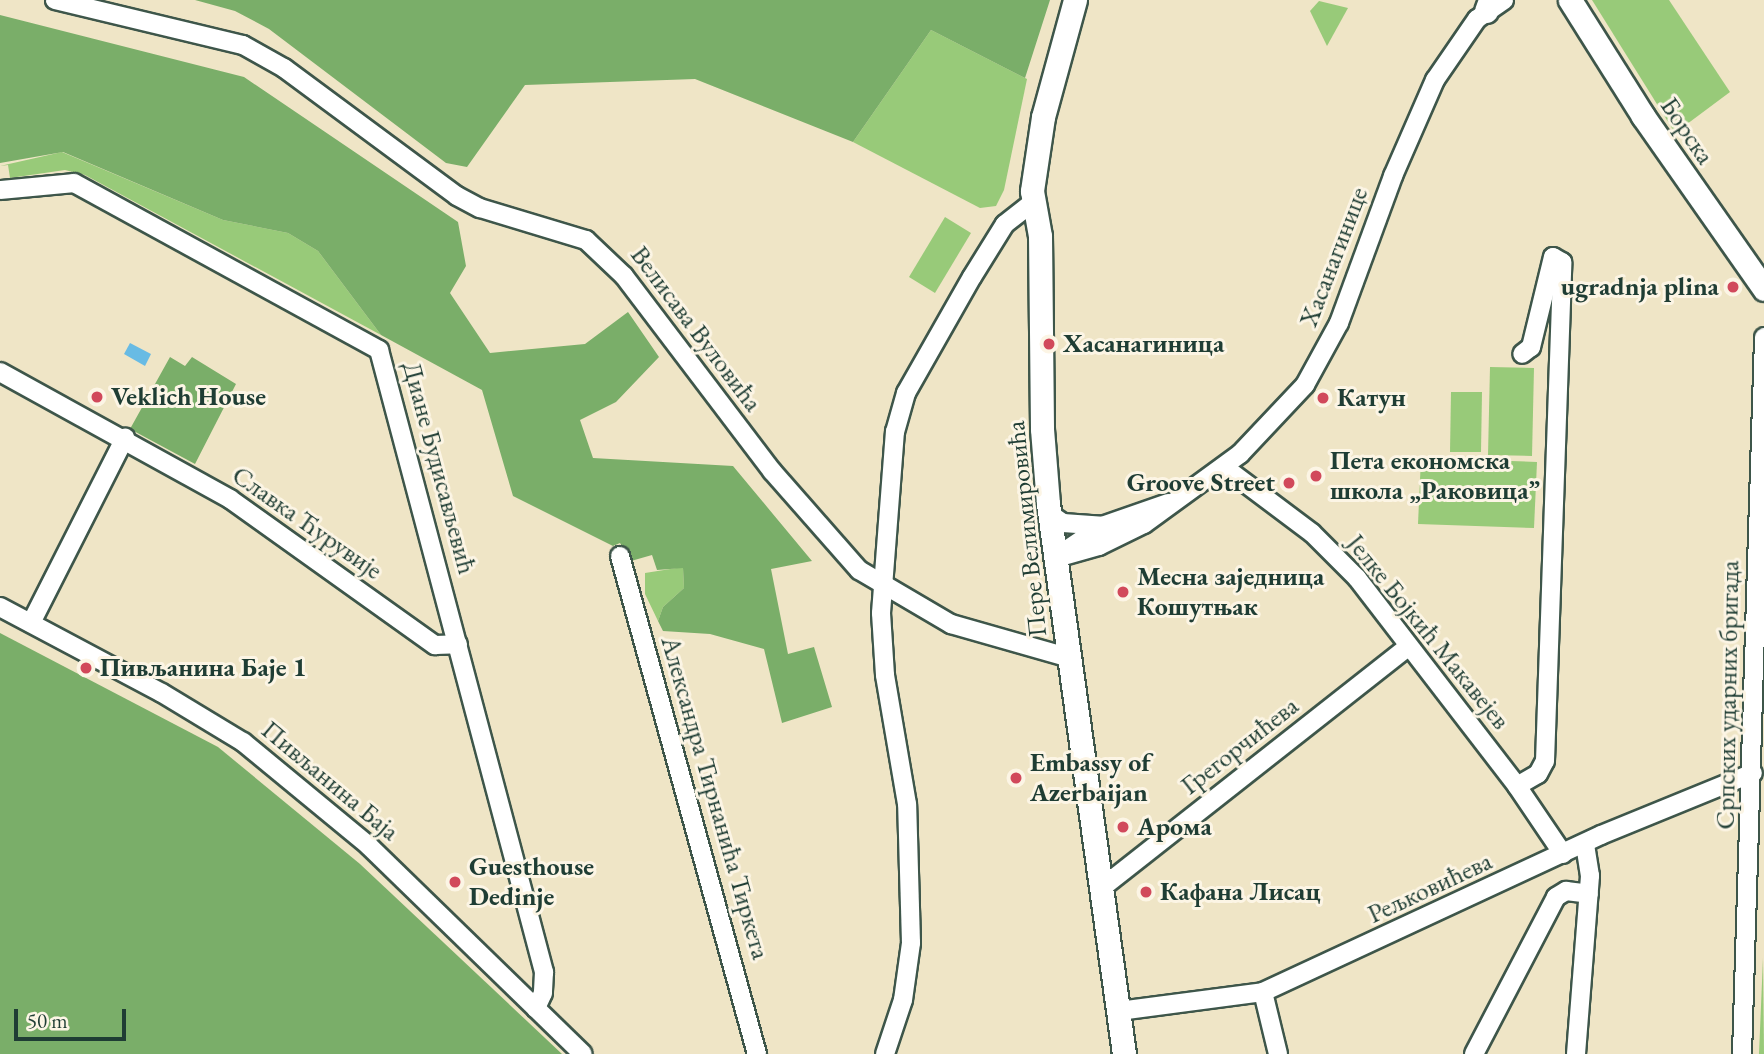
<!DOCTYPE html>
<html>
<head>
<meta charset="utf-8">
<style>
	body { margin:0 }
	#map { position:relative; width:1764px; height:1054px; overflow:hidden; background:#efe5c6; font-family:"EB Garamond",serif }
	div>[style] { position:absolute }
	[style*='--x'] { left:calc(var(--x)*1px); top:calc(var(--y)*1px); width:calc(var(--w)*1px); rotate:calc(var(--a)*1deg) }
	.green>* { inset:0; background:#98ca79 }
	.forest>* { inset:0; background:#7aae69 }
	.water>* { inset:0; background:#68bbe4 }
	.roads { filter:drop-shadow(2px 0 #3e564a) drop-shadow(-2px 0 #3e564a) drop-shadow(0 2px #3e564a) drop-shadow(0 -2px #3e564a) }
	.minor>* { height:18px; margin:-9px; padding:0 9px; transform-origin:9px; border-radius:9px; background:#fff }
	.major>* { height:23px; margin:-11.5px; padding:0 11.5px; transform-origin:11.5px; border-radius:11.5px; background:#fff }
	.dots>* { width:19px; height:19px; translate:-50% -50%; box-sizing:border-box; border:4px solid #fcf5e5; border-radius:50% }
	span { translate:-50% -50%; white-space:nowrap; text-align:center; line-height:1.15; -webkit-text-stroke:6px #fcf5e5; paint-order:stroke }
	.street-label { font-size:26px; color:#1f3d34 }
	.poi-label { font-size:26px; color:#1f3d34; font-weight:700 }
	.right { translate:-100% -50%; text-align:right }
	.left { translate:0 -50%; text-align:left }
	.scale { position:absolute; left:14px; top:1009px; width:112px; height:32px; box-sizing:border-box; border:4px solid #1f3d34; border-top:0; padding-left:9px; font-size:21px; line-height:24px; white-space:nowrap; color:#1f3d34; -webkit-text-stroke:5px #fcf5e5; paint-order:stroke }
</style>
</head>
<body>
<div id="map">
	<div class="green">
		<div style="clip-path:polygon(1592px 0,1669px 0,1730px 92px,1675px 133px)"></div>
		<div style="clip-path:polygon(1319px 1px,1348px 8px,1327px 46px,1310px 11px)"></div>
		<div style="clip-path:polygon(931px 30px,1027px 79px,1004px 190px,996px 206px,980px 208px,853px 142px)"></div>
		<div style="clip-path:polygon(62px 152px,223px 220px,288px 233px,318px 251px,381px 335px,85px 175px,65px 170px,10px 178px,8px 165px,0 166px)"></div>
		<div style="clip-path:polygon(945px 217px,971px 233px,935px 293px,909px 277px)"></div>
		<div style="clip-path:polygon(1490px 367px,1534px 368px,1532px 456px,1488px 455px)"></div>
		<div style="clip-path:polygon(1451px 392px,1482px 392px,1481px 452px,1450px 452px)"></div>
		<div style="clip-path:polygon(1421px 458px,1537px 462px,1534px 528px,1418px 524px)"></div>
		<div style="clip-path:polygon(683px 567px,684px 588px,663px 607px,658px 621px,645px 594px,645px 573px)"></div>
		<div style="clip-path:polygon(1763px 958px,1764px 1054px,1759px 1054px)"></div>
	</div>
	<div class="forest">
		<div style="clip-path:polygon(195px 0,1050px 0,1025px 78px,931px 30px,853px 142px,695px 79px,525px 85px,467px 167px,446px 163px,269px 29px,235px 11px)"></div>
		<div style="clip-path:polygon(0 15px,244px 77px,458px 222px,466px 266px,450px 293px,490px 353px,585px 344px,628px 312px,659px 357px,616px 402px,580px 420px,593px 458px,733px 466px,812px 561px,771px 569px,788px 654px,814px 647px,832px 707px,782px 723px,764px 649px,710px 634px,663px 631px,658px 621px,663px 607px,684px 588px,683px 568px,657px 570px,652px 555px,631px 561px,620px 543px,613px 546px,513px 496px,482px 390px,381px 335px,318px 251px,288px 233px,223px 220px,63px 152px,0 163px)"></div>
		<div style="clip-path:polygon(170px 357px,185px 366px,192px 357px,236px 384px,195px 464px,130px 429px)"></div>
		<div style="clip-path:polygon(0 633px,218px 747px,360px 864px,562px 1054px,0 1054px)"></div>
	</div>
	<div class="water">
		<div style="clip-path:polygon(130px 343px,151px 354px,145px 366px,124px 354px)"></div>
	</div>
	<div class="roads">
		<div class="minor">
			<div style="--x:55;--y:0;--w:193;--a:13.5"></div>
			<div style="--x:243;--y:45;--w:47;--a:29.3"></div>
			<div style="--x:284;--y:68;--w:215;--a:36.5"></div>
			<div style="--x:457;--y:196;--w:26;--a:28"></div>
			<div style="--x:480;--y:208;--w:111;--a:16.8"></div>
			<div style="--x:586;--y:240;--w:52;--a:43.5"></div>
			<div style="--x:624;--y:276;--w:245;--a:52.8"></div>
			<div style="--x:772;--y:471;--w:132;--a:48.7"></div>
			<div style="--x:859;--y:570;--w:107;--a:30.4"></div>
			<div style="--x:951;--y:624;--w:124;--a:15.9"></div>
			<div style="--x:0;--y:190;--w:74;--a:-5.4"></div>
			<div style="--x:74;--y:183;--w:348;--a:28.7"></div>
			<div style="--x:379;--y:350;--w:644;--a:75.14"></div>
			<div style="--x:544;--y:972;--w:21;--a:93"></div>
			<div style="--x:543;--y:993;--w:17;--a:115"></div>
			<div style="--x:0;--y:372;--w:263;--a:28.9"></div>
			<div style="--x:230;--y:499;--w:252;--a:35.5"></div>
			<div style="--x:435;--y:645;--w:23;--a:-2"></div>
			<div style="--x:1224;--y:467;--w:110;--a:36.9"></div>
			<div style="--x:1312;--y:533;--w:64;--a:45"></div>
			<div style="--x:1357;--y:578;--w:262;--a:52.4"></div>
			<div style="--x:1517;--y:786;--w:82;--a:55.9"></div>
			<div style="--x:1050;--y:514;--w:16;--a:35"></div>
			<div style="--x:1063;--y:523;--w:39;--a:4"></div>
			<div style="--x:1059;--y:555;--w:52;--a:-34"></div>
			<div style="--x:1102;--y:526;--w:70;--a:-19.2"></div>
			<div style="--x:620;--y:556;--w:517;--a:74.62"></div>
			<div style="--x:1056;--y:558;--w:45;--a:-15.6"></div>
			<div style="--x:1099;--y:546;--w:50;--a:-26.1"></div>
			<div style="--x:1144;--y:524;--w:119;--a:-36.1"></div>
			<div style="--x:1240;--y:454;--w:95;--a:-46.7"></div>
			<div style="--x:1305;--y:385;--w:71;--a:-61.3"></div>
			<div style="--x:1339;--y:323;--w:157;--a:-69.8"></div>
			<div style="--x:1393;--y:176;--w:105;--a:-66.4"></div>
			<div style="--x:1435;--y:80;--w:74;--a:-55.5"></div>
			<div style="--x:1477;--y:19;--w:33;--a:-35"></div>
			<div style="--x:0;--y:607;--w:183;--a:28"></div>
			<div style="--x:162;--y:693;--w:95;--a:31.2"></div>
			<div style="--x:243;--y:742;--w:163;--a:39.5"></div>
			<div style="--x:369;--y:846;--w:298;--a:44.2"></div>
			<div style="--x:31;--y:623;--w:208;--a:-63.1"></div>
			<div style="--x:1517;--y:786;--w:24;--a:-30"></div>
			<div style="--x:1538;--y:774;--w:15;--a:-62"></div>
			<div style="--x:1545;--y:761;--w:499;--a:-88"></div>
			<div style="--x:1562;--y:262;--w:10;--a:-151"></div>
			<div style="--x:1553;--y:257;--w:93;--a:103.7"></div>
			<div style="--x:1531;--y:347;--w:11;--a:142"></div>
			<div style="--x:1104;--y:886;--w:387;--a:-38.2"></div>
			<div style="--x:1263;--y:992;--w:64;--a:76.4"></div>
			<div style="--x:1119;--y:1011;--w:145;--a:-7.5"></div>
			<div style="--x:1263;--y:992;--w:373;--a:-24.9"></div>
			<div style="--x:1601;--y:835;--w:164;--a:-22.2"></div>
			<div style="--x:885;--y:1054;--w:57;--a:-71.6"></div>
			<div style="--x:903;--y:1000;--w:58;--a:-82"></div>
			<div style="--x:911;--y:943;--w:139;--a:-91.6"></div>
			<div style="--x:907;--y:804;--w:131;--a:-99.7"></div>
			<div style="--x:885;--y:675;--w:62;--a:-93.7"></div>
			<div style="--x:881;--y:613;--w:182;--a:-85.6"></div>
			<div style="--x:895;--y:432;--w:41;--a:-74.2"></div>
			<div style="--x:906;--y:393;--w:133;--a:-60.4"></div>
			<div style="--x:972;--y:277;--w:62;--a:-58.1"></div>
			<div style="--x:1005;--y:224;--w:34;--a:-38"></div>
			<div style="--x:1474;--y:1054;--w:177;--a:-62.4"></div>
			<div style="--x:1556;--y:897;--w:12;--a:-31"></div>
			<div style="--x:1566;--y:891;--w:23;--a:7"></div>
			<div style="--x:1576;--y:1054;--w:179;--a:-85.5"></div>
			<div style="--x:1590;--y:876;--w:33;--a:-99"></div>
			<div style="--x:1742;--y:1054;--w:717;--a:-88.24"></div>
		</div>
		<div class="major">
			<div style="--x:1075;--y:0;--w:121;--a:105.3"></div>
			<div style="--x:1043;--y:117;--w:75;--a:98.5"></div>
			<div style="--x:1032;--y:191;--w:46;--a:79.9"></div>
			<div style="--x:1040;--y:236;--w:193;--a:89.4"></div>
			<div style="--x:1042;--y:429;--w:75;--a:85.4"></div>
			<div style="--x:1048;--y:504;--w:555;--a:82.13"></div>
			<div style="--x:1570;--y:0;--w:137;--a:57.8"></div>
			<div style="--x:1643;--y:116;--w:211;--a:55"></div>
			<div style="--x:1486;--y:11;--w:12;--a:-70"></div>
		</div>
	</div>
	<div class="dots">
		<div style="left:1733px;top:287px;background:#d1495b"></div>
		<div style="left:1049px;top:344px;background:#d1495b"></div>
		<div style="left:97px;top:397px;background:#d1495b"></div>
		<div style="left:1323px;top:398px;background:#d1495b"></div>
		<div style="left:1316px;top:476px;background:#d1495b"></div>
		<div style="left:1289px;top:483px;background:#d1495b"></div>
		<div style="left:1123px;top:592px;background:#d1495b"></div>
		<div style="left:86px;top:668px;background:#d1495b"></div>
		<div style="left:1016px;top:778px;background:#d1495b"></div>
		<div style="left:1123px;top:827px;background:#d1495b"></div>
		<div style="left:455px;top:882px;background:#d1495b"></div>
		<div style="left:1146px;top:892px;background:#d1495b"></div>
	</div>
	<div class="street-label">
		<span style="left:1687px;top:131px;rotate:56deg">Борска</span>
		<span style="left:1334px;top:257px;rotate:-69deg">Хасанагинице</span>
		<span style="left:696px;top:329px;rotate:53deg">Велисава Вуловића</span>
		<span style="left:439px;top:468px;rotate:75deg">Диане Будисављевић</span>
		<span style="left:307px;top:523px;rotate:35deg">Славка Ћурувије</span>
		<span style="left:1027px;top:529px;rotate:-96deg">Пере Велимировића</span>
		<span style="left:1428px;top:632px;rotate:51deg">Јелке Бојкић Макавејев</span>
		<span style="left:1728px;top:695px;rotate:-89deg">Српских ударних бригада</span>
		<span style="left:1240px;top:746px;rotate:-38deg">Грегорчићева</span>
		<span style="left:330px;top:781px;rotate:40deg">Пивљанина Баја</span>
		<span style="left:715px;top:798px;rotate:74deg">Александра Тирнанића Тиркета</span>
		<span style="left:1430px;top:888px;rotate:-25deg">Рељковићева</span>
	</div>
	<div class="poi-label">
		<span class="right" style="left:1719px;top:287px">ugradnja plina</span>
		<span class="left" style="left:1063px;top:344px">Хасанагиница</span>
		<span class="left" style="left:111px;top:397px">Veklich House</span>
		<span class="left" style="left:1337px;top:398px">Катун</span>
		<span class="left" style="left:1330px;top:476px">Пета економска<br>школа „Раковица”</span>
		<span class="right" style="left:1275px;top:483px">Groove Street</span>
		<span class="left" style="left:1137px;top:592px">Месна заједница<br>Кошутњак</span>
		<span class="left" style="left:100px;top:668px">Пивљанина Баје 1</span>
		<span class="left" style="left:1030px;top:778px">Embassy of<br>Azerbaijan</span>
		<span class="left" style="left:1137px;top:827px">Арома</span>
		<span class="left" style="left:469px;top:882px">Guesthouse<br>Dedinje</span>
		<span class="left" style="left:1160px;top:892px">Кафана Лисац</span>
	</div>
	<div class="scale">50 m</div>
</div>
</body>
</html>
